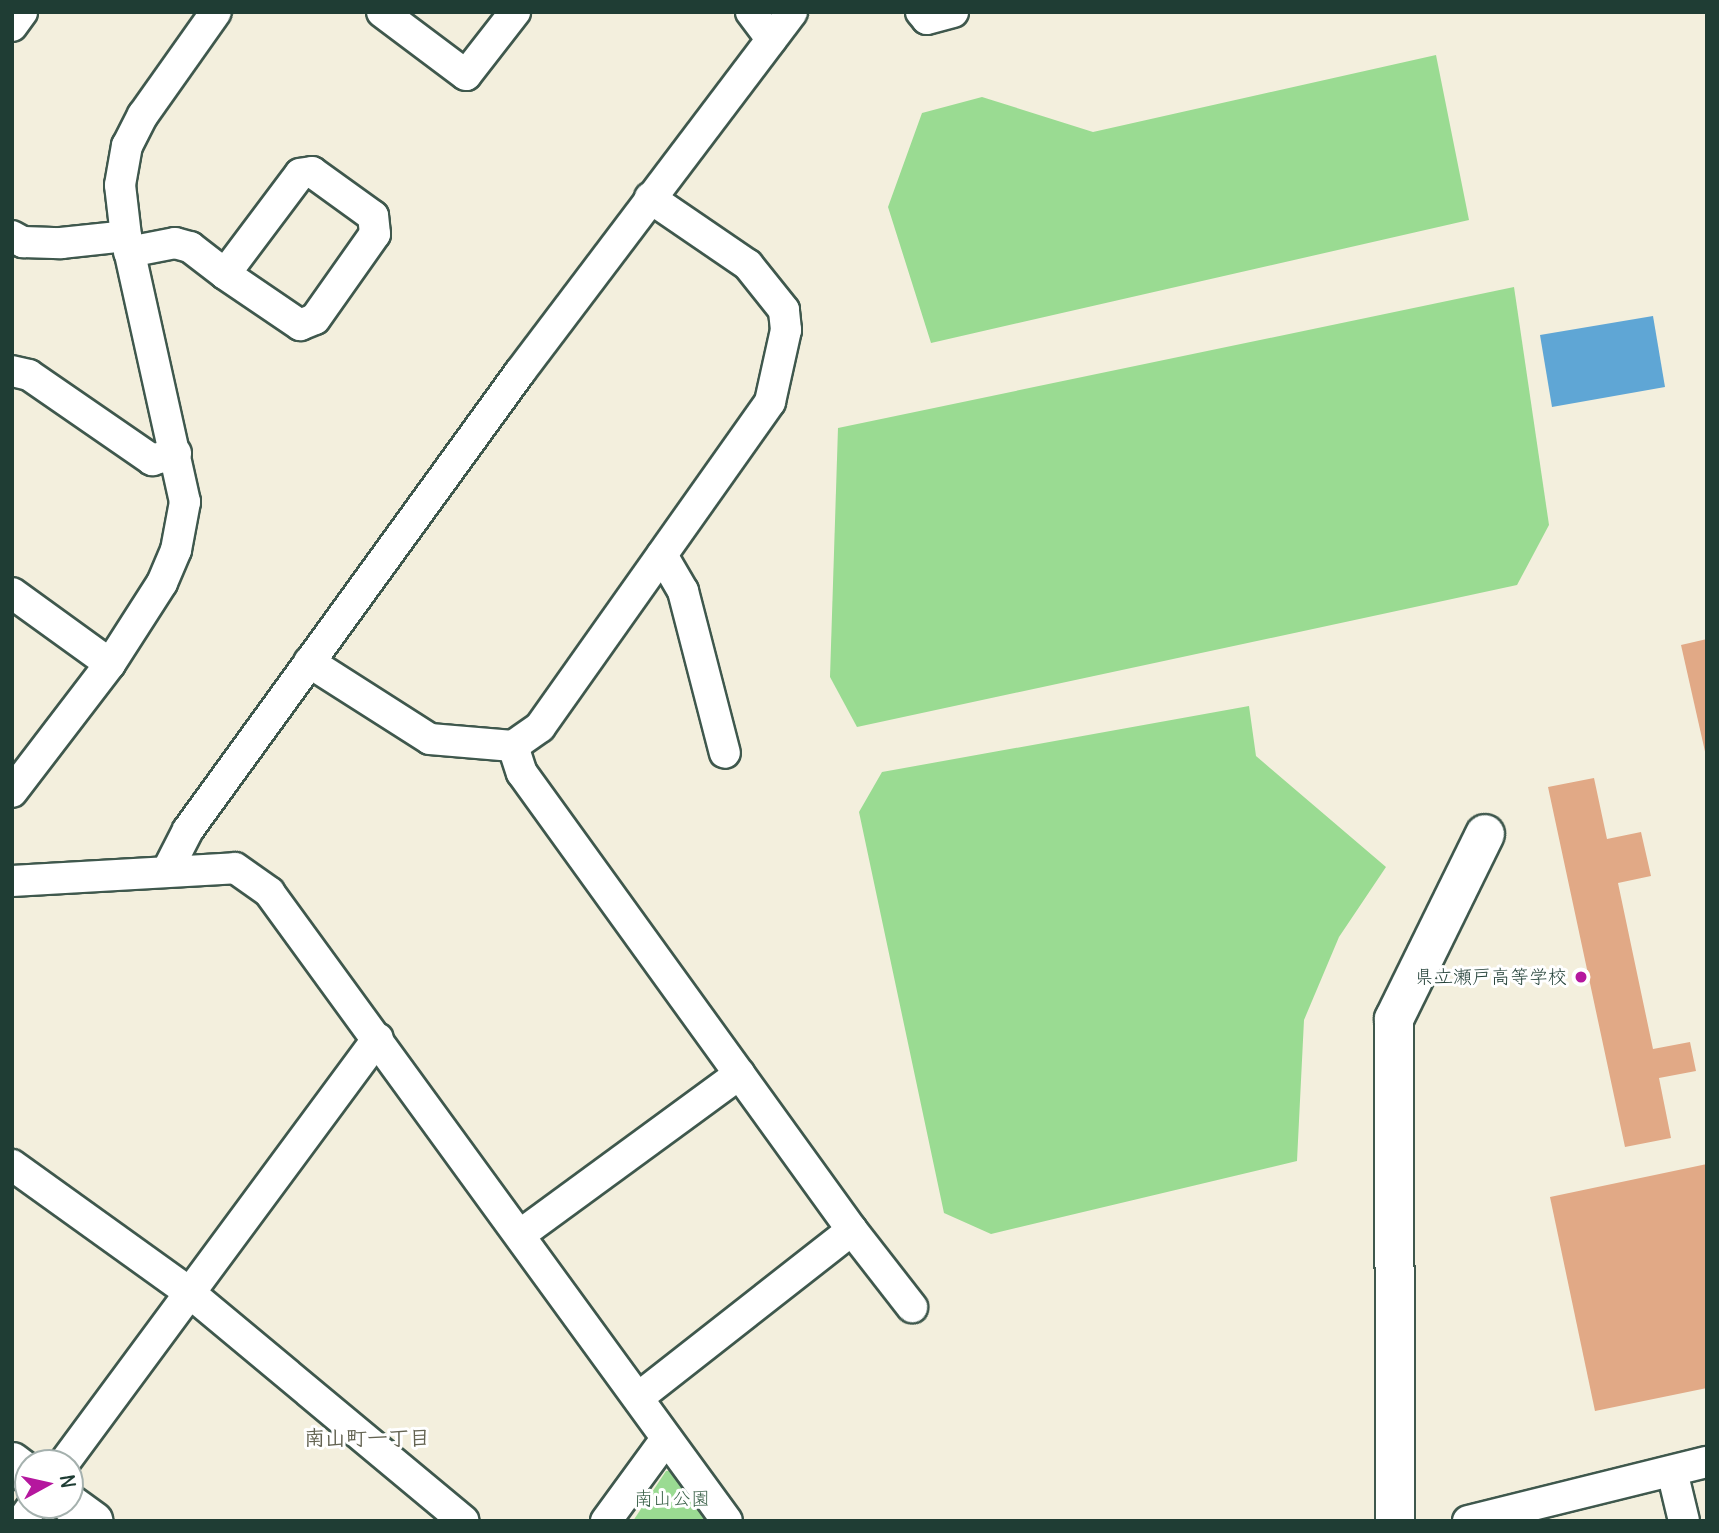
<!DOCTYPE html>
<html>
<head>
<meta charset="utf-8">
<style>
	body { margin:0 }
	#map { position:relative; width:1719px; height:1533px; overflow:hidden; background:#f3efdd; font-family:Delius,"Klee One",sans-serif }
	div>[style] { position:absolute }
	[style*='--x'] { left:calc(var(--x)*1px); top:calc(var(--y)*1px); width:calc(var(--w)*1px); rotate:calc(var(--a)*1deg) }
	.green>* { inset:0; background:#9adb92 }
	.water>* { inset:0; background:#5fa6d5 }
	.building>* { inset:0; background:#e1a986 }
	.roads { filter:drop-shadow(2px 0 #3f584d) drop-shadow(-2px 0 #3f584d) drop-shadow(0 2px #3f584d) drop-shadow(0 -2px #3f584d) }
	.street>* { height:30px; margin:-15px; padding:0 15px; transform-origin:15px; border-radius:15px; background:#fff }
	.secondary>* { height:38px; margin:-19px; padding:0 19px; transform-origin:19px; border-radius:19px; background:#fff }
	.dots>* { width:19px; height:19px; translate:-50% -50%; box-sizing:border-box; border:4px solid #fff; border-radius:50% }
	span { translate:-50% -50%; white-space:nowrap; text-align:center; line-height:1.15; -webkit-text-stroke:6px #fff; paint-order:stroke }
	.poi-label { font-size:19px; color:#1f3d34 }
	.right { translate:-100% -50%; text-align:right }
	.park-label { font-size:19px; color:#3e644c }
	.neighbourhood-label { font-size:21px; color:#636351; font-weight:700 }
	.frame { position:absolute; inset:0; border:14px solid #1f3d34; pointer-events:none }
	.north { position:absolute; left:14px; top:1449px; width:70px; height:70px; box-sizing:border-box; background:#fff; border:2px solid #a5b1ae; border-radius:50%; rotate:82deg; font-size:19px; font-weight:700; line-height:28px; text-align:center; color:#1f3d34 }
	.north::after { content:''; display:block; margin:auto; width:24px; height:32px; background:#b5179e; clip-path:polygon(50% 0,100% 100%,50% 72%,0 100%) }
</style>
</head>
<body>
<div id="map">
	<div class="green">
		<div style="clip-path:polygon(1436px 55px,1469px 220px,931px 343px,888px 207px,922px 113px,982px 97px,1093px 132px)"></div>
		<div style="clip-path:polygon(1514px 287px,1549px 525px,1517px 585px,857px 727px,830px 677px,838px 428px)"></div>
		<div style="clip-path:polygon(1249px 706px,1256px 756px,1386px 867px,1339px 937px,1304px 1020px,1297px 1161px,991px 1234px,944px 1213px,859px 812px,882px 772px)"></div>
		<div style="clip-path:polygon(676px 1470px,714px 1521px,633px 1521px,666px 1471px)"></div>
	</div>
	<div class="water">
		<div style="clip-path:polygon(1653px 316px,1665px 387px,1552px 407px,1540px 335px)"></div>
	</div>
	<div class="building">
		<div style="clip-path:polygon(1707px 639px,1707px 756px,1706px 756px,1681px 645px)"></div>
		<div style="clip-path:polygon(1594px 778px,1607px 839px,1641px 832px,1651px 876px,1618px 883px,1653px 1049px,1690px 1042px,1696px 1071px,1659px 1078px,1671px 1138px,1625px 1147px,1548px 787px)"></div>
		<div style="clip-path:polygon(1707px 1164px,1707px 1388px,1595px 1411px,1550px 1197px)"></div>
	</div>
	<div class="roads">
		<div class="street">
			<div style="--x:382;--y:12;--w:105;--a:36.9"></div>
			<div style="--x:466;--y:75;--w:80;--a:-52.1"></div>
			<div style="--x:751;--y:12;--w:34;--a:53"></div>
			<div style="--x:921;--y:12;--w:9;--a:49"></div>
			<div style="--x:927;--y:19;--w:27;--a:-15"></div>
			<div style="--x:12;--y:26;--w:17;--a:-54"></div>
			<div style="--x:12;--y:236;--w:13;--a:29"></div>
			<div style="--x:23;--y:242;--w:38;--a:2"></div>
			<div style="--x:61;--y:243;--w:65;--a:-6.1"></div>
			<div style="--x:129;--y:252;--w:47;--a:-11.1"></div>
			<div style="--x:175;--y:243;--w:16;--a:15"></div>
			<div style="--x:190;--y:247;--w:44;--a:37.6"></div>
			<div style="--x:225;--y:274;--w:91;--a:34.2"></div>
			<div style="--x:300;--y:325;--w:16;--a:-22"></div>
			<div style="--x:315;--y:319;--w:104;--a:-54.8"></div>
			<div style="--x:375;--y:234;--w:18;--a:-96"></div>
			<div style="--x:373;--y:216;--w:75;--a:-144.2"></div>
			<div style="--x:312;--y:172;--w:12;--a:171"></div>
			<div style="--x:300;--y:174;--w:125;--a:126.9"></div>
			<div style="--x:12;--y:371;--w:17;--a:13"></div>
			<div style="--x:29;--y:375;--w:150;--a:34.6"></div>
			<div style="--x:152;--y:460;--w:25;--a:-16"></div>
			<div style="--x:662;--y:555;--w:42;--a:59.7"></div>
			<div style="--x:683;--y:591;--w:167;--a:75.5"></div>
			<div style="--x:12;--y:593;--w:121;--a:35.9"></div>
			<div style="--x:309;--y:662;--w:143;--a:32.5"></div>
			<div style="--x:430;--y:739;--w:83;--a:4.8"></div>
			<div style="--x:513;--y:746;--w:28;--a:72"></div>
			<div style="--x:522;--y:773;--w:564;--a:54.17"></div>
			<div style="--x:852;--y:1230;--w:271;--a:141.9"></div>
			<div style="--x:513;--y:746;--w:33;--a:-35"></div>
			<div style="--x:540;--y:727;--w:398;--a:-54.7"></div>
			<div style="--x:770;--y:402;--w:74;--a:-77.5"></div>
			<div style="--x:786;--y:330;--w:20;--a:-96"></div>
			<div style="--x:784;--y:310;--w:58;--a:-128.7"></div>
			<div style="--x:748;--y:265;--w:119;--a:-145.6"></div>
			<div style="--x:12;--y:792;--w:161;--a:-52.6"></div>
			<div style="--x:110;--y:664;--w:96;--a:-57.3"></div>
			<div style="--x:162;--y:583;--w:36;--a:-67"></div>
			<div style="--x:176;--y:550;--w:49;--a:-79.4"></div>
			<div style="--x:185;--y:502;--w:272;--a:-102.5"></div>
			<div style="--x:126;--y:236;--w:51;--a:-96.7"></div>
			<div style="--x:120;--y:185;--w:40;--a:-80"></div>
			<div style="--x:127;--y:146;--w:35;--a:-63"></div>
			<div style="--x:143;--y:115;--w:126;--a:-54.7"></div>
			<div style="--x:167;--y:871;--w:46;--a:-62.9"></div>
			<div style="--x:188;--y:830;--w:566;--a:-54.06"></div>
			<div style="--x:520;--y:372;--w:451;--a:-52.9"></div>
			<div style="--x:12;--y:881;--w:223;--a:-3.3"></div>
			<div style="--x:235;--y:868;--w:42;--a:35.2"></div>
			<div style="--x:269;--y:892;--w:778;--a:53.94"></div>
			<div style="--x:12;--y:1165;--w:219;--a:35.7"></div>
			<div style="--x:190;--y:1293;--w:356;--a:39.8"></div>
			<div style="--x:852;--y:1230;--w:98;--a:52.1"></div>
			<div style="--x:521;--y:1234;--w:271;--a:-36.2"></div>
			<div style="--x:64;--y:1463;--w:528;--a:-53.54"></div>
			<div style="--x:1672;--y:1471;--w:51;--a:76.5"></div>
			<div style="--x:22;--y:1521;--w:19;--a:-55"></div>
			<div style="--x:606;--y:1521;--w:102;--a:-53.8"></div>
			<div style="--x:1468;--y:1521;--w:246;--a:-13.9"></div>
		</div>
		<div class="secondary">
			<div style="--x:12;--y:1462;--w:20;--a:37"></div>
			<div style="--x:70;--y:1504;--w:29;--a:36"></div>
			<div style="--x:1395;--y:1521;--w:502;--a:-90.11"></div>
			<div style="--x:1394;--y:1019;--w:206;--a:-63.8"></div>
		</div>
	</div>
	<div class="dots">
		<div style="left:1581px;top:977px;background:#b5179e"></div>
	</div>
	<div class="poi-label">
		<span class="right" style="left:1567px;top:977px">県立瀬戸高等学校</span>
	</div>
	<div class="park-label">
		<span style="left:672px;top:1499px">南山公園</span>
	</div>
	<div class="neighbourhood-label">
		<span style="left:367px;top:1438px">南山町一丁目</span>
	</div>
	<div class="frame"></div>
	<div class="north">N</div>
</div>
</body>
</html>
